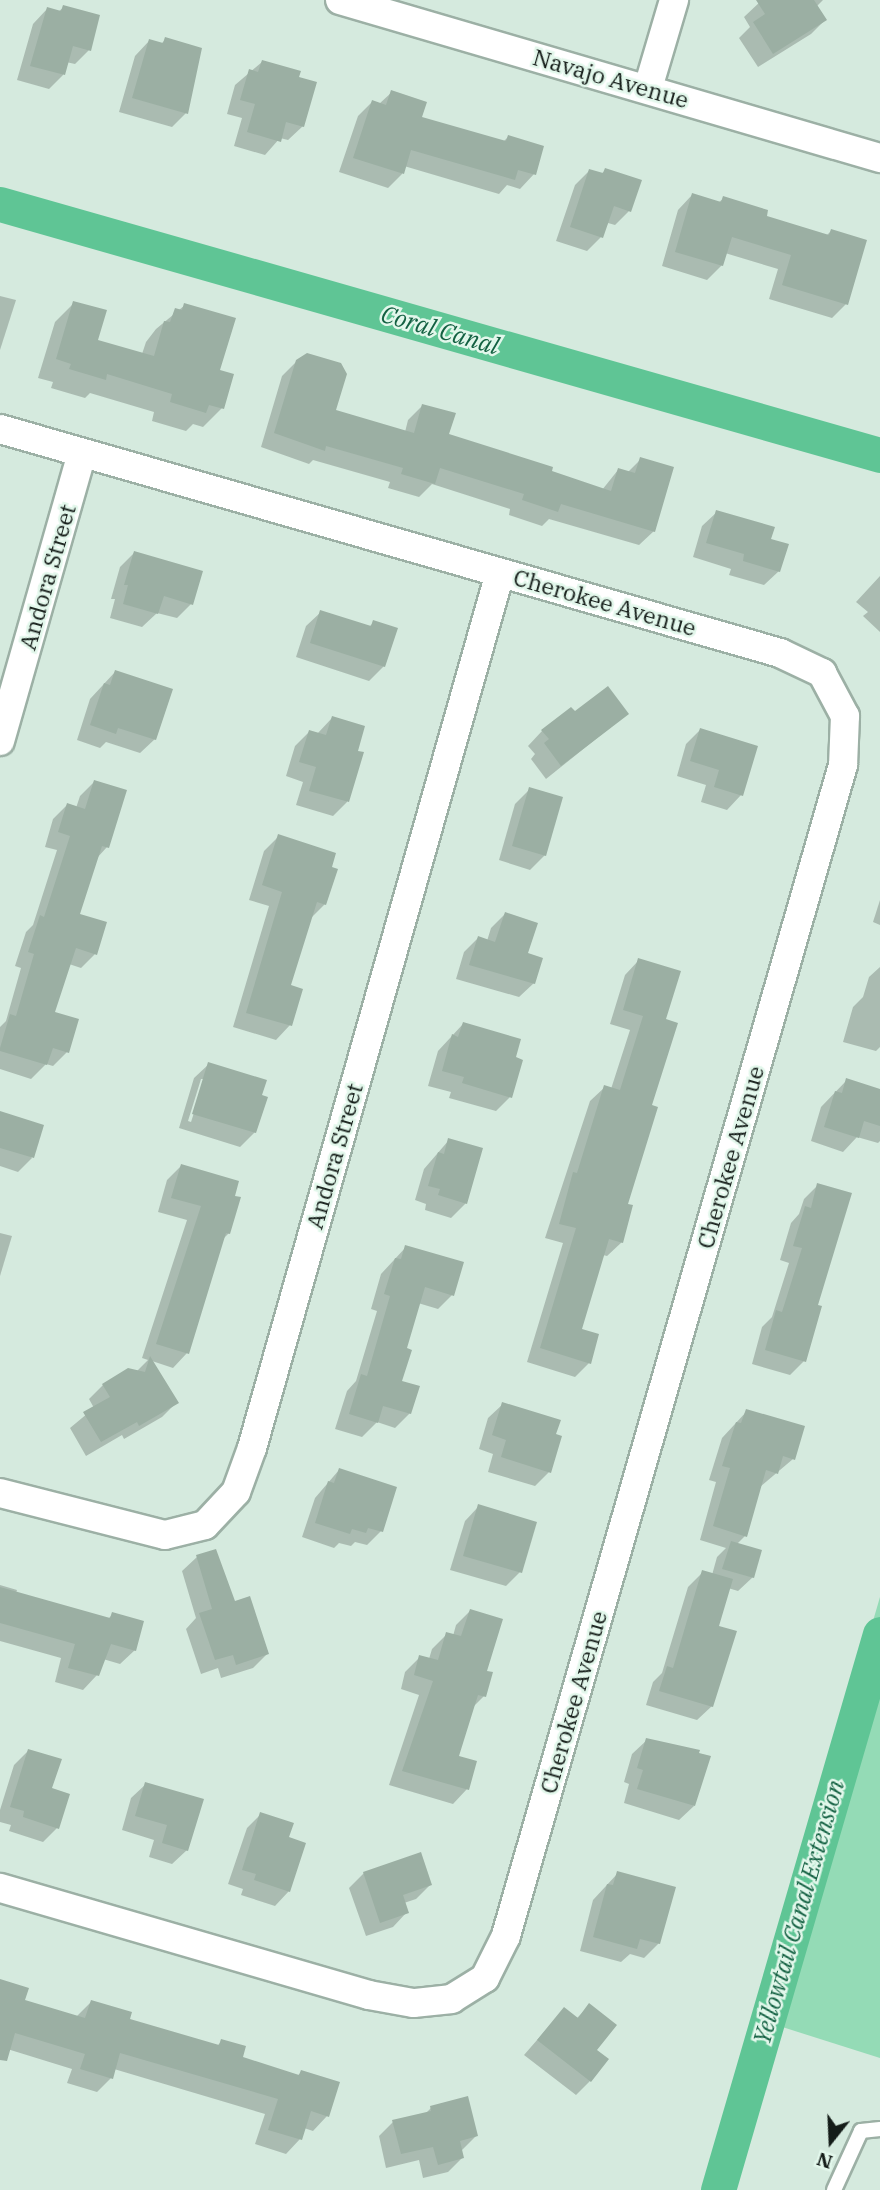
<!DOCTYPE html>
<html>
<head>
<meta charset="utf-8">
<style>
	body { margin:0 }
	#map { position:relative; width:880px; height:2190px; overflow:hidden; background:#d5eade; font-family:"IBM Plex Serif",serif }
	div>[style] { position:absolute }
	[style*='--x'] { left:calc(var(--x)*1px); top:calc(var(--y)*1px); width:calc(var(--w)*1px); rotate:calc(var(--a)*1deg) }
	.green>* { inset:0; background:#94dbb6 }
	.shadow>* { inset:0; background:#0003 }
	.canal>* { height:35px; margin:-17.5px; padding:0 17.5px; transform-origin:17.5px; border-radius:17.5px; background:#5fc595 }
	.building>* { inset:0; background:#9bafa3 }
	.roads { filter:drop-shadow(2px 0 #9cb0a5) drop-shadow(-2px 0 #9cb0a5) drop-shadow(0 2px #9cb0a5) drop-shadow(0 -2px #9cb0a5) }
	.lane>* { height:14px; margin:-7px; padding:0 7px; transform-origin:7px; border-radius:7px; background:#fff }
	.street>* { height:28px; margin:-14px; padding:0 14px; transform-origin:14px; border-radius:14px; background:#fff }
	span { translate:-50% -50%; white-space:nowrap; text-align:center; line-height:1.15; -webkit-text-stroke:5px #e2f7eb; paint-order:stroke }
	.street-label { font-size:23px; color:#141c18 }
	.water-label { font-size:24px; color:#136142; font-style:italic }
	.north { position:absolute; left:796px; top:2106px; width:70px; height:70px; -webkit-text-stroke:5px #e2f7eb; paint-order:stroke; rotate:198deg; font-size:19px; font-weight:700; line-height:28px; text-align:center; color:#141c18 }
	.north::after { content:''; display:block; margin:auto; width:24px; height:32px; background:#141c18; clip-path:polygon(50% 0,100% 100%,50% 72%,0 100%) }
</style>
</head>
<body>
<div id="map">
	<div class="green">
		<div style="clip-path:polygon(880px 1597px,880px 2058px,757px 2019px)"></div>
	</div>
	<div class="shadow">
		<div style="clip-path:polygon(762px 0,823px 0,816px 7px,825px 20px,811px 34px,758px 67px,739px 38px,750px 27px,744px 17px)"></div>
		<div style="clip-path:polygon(64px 7px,89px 50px,75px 64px,66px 62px,63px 75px,49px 89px,17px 80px,33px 24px,47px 9px,58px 12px)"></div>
		<div style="clip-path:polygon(166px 39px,186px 113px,172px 127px,119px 112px,135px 56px,149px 41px,161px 44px)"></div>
		<div style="clip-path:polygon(262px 62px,297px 78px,303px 126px,288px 140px,280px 138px,265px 155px,234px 146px,242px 118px,227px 114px,235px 85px)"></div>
		<div style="clip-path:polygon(392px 92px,420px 118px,503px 142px,508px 137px,534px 174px,520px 189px,507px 185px,499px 194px,404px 166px,402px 174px,388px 188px,339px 172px,358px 116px,372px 102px,379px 104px)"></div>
		<div style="clip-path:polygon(606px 170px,629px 211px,615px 225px,608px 223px,601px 237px,587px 251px,556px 241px,575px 185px,589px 171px,601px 174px)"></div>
		<div style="clip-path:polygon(692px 195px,718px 203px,724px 198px,764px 217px,826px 236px,831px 231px,846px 304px,832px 318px,769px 299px,778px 269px,725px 253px,722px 265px,707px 280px,662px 266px,678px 210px)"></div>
		<div style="clip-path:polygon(0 296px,16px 300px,0 350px)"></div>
		<div style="clip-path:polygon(74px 303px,96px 341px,142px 354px,146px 342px,156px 329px,185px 305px,218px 371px,222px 408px,203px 427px,193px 424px,186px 431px,152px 421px,154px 412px,90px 393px,85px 398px,51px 388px,53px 382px,38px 378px,55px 322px)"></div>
		<div style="clip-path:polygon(297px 361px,334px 412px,405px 432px,408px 420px,423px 405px,447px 436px,602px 490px,618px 470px,627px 473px,641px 459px,654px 531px,639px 545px,549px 519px,542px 526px,509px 515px,510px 509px,432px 484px,419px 497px,388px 488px,390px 482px,313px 460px,309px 464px,261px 447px,282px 376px)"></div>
		<div style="clip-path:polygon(717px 512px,769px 540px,779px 571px,764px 585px,729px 575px,731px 569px,693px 557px,702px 526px)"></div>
		<div style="clip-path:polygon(134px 553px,191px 604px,177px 618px,157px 613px,142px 627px,110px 618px,115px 599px,111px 599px,120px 567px)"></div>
		<div style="clip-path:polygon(880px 576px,880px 632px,863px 616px,868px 612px,856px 602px)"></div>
		<div style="clip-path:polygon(321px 612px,369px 627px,374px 622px,384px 666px,369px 681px,296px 657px,306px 626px)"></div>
		<div style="clip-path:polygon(115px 672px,155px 739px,140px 753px,106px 742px,100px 748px,77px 740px,90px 699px)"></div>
		<div style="clip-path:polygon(575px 714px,627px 714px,546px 779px,531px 759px,535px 754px,528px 746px,542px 731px)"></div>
		<div style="clip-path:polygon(332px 718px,356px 752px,347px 802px,333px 816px,296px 805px,303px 782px,286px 776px,295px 746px,309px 732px,317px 734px)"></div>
		<div style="clip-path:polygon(700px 730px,741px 795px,727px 810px,701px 802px,706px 785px,677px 776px,686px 744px)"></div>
		<div style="clip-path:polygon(94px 782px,107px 847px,97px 858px,78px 915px,95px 954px,81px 968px,69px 964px,53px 1013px,67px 1052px,53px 1066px,46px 1064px,31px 1079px,0 1069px,0 1027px,6px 1021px,21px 968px,15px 966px,26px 932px,33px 925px,57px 850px,45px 847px,53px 819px,67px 805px,76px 808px,80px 796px)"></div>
		<div style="clip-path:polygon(530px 789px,545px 855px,530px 870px,499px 860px,515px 804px)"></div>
		<div style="clip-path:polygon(279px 836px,325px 904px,309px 920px,289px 986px,290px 1025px,276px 1040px,233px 1027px,269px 906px,249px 900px,264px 851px)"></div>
		<div style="clip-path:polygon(880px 900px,880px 925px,873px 922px)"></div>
		<div style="clip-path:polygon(505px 914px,534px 983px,519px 997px,456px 979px,464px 952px,478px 938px,487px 941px,491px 928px)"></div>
		<div style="clip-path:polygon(639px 960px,664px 1021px,650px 1106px,626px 1205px,622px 1242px,607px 1256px,603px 1255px,580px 1330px,589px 1363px,575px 1377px,527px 1362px,563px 1243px,545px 1238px,590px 1101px,605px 1087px,611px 1089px,630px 1030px,610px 1024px,625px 975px)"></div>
		<div style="clip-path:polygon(880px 967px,880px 1047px,876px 1051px,843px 1042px,853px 1007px,863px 997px,869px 977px)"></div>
		<div style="clip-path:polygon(463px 1024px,513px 1059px,510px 1097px,496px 1111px,449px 1098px,451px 1092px,428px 1086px,438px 1051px)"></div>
		<div style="clip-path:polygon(evenodd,209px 1064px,255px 1132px,240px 1147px,179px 1128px,194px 1078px,209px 1064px,201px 1079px,205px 1079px,191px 1122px,188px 1121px,201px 1079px)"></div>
		<div style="clip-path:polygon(847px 1080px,880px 1091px,880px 1141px,878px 1143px,857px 1137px,843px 1152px,811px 1141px,821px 1107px)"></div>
		<div style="clip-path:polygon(0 1113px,32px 1158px,18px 1172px,0 1166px)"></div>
		<div style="clip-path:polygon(449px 1140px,466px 1203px,451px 1218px,425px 1210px,426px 1204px,415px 1200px,424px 1169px)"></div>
		<div style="clip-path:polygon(181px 1166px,229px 1233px,223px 1239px,187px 1353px,173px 1368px,152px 1361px,176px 1403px,162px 1417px,124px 1439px,122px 1435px,86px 1456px,70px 1428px,94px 1408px,89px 1399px,103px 1385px,136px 1372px,148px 1360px,142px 1358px,187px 1220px,158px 1212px,167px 1180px)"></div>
		<div style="clip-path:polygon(818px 1185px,816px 1306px,804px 1361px,790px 1375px,752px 1364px,762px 1327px,772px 1317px,789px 1263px,780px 1260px,791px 1223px,799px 1214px,804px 1199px)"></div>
		<div style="clip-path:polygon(0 1233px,12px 1236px,0 1276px)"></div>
		<div style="clip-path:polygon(406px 1247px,452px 1295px,438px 1309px,418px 1303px,404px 1350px,400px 1382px,410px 1413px,395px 1428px,377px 1422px,362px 1437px,335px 1429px,347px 1391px,356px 1381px,377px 1311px,371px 1309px,381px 1274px)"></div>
		<div style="clip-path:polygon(503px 1404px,554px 1436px,549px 1472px,535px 1486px,488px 1472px,493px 1454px,479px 1449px,488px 1418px)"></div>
		<div style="clip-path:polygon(747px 1411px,793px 1459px,760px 1487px,745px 1536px,737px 1544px,753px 1577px,738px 1591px,728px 1588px,717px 1627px,712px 1706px,697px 1720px,646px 1705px,653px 1682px,662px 1673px,688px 1587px,703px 1572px,712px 1575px,717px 1557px,726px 1548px,700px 1540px,716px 1482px,709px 1480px,722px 1438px)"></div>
		<div style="clip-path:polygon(339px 1470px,381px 1531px,367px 1545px,355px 1542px,351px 1546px,339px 1543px,334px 1548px,302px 1537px,315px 1498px)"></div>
		<div style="clip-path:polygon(479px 1506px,520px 1572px,506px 1586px,450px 1570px,465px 1521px)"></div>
		<div style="clip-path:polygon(197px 1557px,234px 1603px,267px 1654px,253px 1668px,221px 1678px,218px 1668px,201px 1674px,186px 1629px,196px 1618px,182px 1571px)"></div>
		<div style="clip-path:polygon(0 1585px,17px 1590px,16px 1593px,108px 1619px,113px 1614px,135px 1650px,120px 1664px,103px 1659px,97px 1675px,83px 1690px,55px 1682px,61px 1658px,0 1641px)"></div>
		<div style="clip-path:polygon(470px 1611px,485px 1672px,484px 1696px,472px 1708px,457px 1757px,467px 1789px,453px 1804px,389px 1785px,419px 1695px,401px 1689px,405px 1672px,420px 1657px,429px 1659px,432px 1649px,447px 1634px,453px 1636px,456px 1625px)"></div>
		<div style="clip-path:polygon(647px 1740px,694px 1806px,679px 1820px,624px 1803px,629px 1784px,624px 1782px,632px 1754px)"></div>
		<div style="clip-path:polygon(29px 1750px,50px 1789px,57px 1828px,43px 1842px,9px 1831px,11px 1825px,0 1822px,0 1810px,14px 1765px)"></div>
		<div style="clip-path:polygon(146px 1784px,187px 1850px,172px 1864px,149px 1857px,154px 1840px,122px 1830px,131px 1798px)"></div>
		<div style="clip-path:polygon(261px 1814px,287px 1838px,289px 1891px,275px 1906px,241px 1895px,243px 1889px,228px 1884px,247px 1828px)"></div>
		<div style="clip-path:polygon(364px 1873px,430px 1885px,416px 1899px,404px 1903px,407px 1912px,393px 1927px,366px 1936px,349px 1888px)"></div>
		<div style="clip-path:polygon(618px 1873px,659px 1943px,644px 1958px,630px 1954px,621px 1962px,580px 1951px,593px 1900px)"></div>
		<div style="clip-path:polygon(0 1987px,23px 2001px,76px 2017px,91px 2002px,128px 2020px,217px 2046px,222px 2041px,241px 2058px,297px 2076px,302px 2072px,327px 2116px,313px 2131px,304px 2128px,300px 2139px,286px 2154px,255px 2144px,265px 2114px,114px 2069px,111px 2078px,97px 2092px,67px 2083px,72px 2069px,4px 2048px,0 2052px)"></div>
		<div style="clip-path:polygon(589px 2006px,595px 2051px,590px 2081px,576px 2095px,524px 2055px,564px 2009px,576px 2019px)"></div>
		<div style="clip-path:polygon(431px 2108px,476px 2136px,461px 2151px,462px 2158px,448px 2172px,423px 2178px,419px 2160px,386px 2168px,379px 2136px,393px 2122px,424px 2115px)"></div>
	</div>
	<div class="canal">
		<div style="--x:0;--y:204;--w:915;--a:15.92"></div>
		<div style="--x:718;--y:2190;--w:579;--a:-73.76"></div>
	</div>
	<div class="building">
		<div style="clip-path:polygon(756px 0,814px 0,827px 20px,773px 54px,753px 22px,765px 14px)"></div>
		<div style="clip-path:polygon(63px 5px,100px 15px,91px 51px,73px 46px,65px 75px,30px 66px,47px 7px,61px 11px)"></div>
		<div style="clip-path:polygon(165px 37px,202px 48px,188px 114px,132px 98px,149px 39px,163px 43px)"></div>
		<div style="clip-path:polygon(262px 60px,301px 71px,299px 77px,317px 82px,304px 127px,286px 122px,281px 142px,247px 132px,255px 104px,240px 100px,249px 69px,258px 72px)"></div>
		<div style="clip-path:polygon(391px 90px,427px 102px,422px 117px,506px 141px,508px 135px,544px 146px,536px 175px,518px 170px,515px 180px,411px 150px,404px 174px,353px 158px,372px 100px,386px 105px)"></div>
		<div style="clip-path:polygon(605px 168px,642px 180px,631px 212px,614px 206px,603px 238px,570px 227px,589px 169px,603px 173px)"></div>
		<div style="clip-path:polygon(692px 193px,721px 202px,723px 196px,768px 210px,767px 216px,829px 235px,831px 229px,867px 240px,848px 305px,782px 285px,791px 255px,732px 237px,723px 266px,675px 252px)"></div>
		<div style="clip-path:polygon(73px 301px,107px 310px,98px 340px,154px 356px,164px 321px,170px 322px,175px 308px,182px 310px,184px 303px,236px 318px,220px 370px,234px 374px,224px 409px,209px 405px,206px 413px,170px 402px,172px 394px,107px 374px,106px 380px,69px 369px,71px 364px,56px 359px)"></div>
		<div style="clip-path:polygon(307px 353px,341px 363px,347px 374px,336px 410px,414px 433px,422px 404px,456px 413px,449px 434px,553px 467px,552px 471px,611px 491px,618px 468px,635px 473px,640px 457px,674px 467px,655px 532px,561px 504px,558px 512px,522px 500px,524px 494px,440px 468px,435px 484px,401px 474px,403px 468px,326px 446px,325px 451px,274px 433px,296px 360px)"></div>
		<div style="clip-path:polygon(716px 510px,775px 527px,771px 539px,789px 544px,780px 572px,743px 561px,744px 554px,706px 543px)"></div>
		<div style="clip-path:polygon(134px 551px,203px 571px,193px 605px,164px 596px,158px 614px,123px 604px,128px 585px,124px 585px)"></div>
		<div style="clip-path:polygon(320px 610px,371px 626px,373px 620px,398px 628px,385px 667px,310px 643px)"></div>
		<div style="clip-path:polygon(115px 670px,173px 689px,156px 740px,118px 728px,116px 734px,90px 725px,104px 683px,110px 685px)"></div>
		<div style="clip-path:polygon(608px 686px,629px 714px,561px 766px,544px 743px,549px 739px,541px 730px,571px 707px,575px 711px)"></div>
		<div style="clip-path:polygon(332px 716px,365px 726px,358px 751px,364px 752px,349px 802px,309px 791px,316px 767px,299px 762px,309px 730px,326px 735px)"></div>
		<div style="clip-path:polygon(700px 728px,758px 746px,743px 796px,714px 787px,719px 770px,690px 761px)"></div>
		<div style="clip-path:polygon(94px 780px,127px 790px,109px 848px,102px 846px,80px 914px,107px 922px,97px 955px,76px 948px,55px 1012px,79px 1019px,69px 1053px,53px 1048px,47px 1065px,0 1051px,0 1048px,10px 1014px,16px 1016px,34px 954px,28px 952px,40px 915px,44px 917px,70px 836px,58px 832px,67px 803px,85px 809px)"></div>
		<div style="clip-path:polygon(529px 787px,563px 797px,546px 856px,512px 846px)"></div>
		<div style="clip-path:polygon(278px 834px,336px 853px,332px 867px,338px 869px,326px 905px,317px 902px,291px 985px,303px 989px,292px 1026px,246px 1013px,282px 892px,262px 885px)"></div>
		<div style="clip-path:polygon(505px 912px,538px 923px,528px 953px,543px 958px,535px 984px,469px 965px,478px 936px,495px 942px)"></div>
		<div style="clip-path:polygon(638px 958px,681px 971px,666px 1019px,678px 1023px,652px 1105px,658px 1107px,628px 1204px,633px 1205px,623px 1243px,609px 1239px,582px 1329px,599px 1334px,591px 1364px,540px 1348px,576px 1228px,559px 1224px,573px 1172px,577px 1173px,604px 1085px,620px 1090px,643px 1016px,623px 1010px)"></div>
		<div style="clip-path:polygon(463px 1022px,521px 1039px,516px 1057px,523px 1060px,512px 1098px,462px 1083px,464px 1077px,442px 1071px,452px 1034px,458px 1037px)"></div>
		<div style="clip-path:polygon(208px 1062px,267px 1080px,262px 1095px,268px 1097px,256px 1133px,192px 1114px)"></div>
		<div style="clip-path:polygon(846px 1078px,880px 1089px,880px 1126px,864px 1121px,859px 1138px,824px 1127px,835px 1091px,842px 1093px)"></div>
		<div style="clip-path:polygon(0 1111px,44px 1125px,34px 1158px,0 1148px)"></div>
		<div style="clip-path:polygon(448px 1138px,483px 1148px,467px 1204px,438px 1195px,440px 1189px,428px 1186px,438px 1152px,444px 1154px)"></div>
		<div style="clip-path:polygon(181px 1164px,239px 1181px,235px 1196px,241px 1197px,230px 1234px,226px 1233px,189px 1354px,156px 1344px,201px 1206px,171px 1198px)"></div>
		<div style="clip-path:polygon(817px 1183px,852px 1193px,818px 1305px,822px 1306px,806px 1362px,765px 1350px,776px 1310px,782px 1312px,802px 1248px,793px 1246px,805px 1206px,811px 1208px)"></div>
		<div style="clip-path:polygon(405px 1245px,464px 1262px,454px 1296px,425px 1287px,407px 1348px,412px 1350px,402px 1381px,420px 1386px,411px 1414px,383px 1406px,378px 1423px,349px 1414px,361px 1374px,367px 1376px,390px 1296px,384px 1294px,395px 1258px,401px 1259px)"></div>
		<div style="clip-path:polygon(150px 1356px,179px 1403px,139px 1426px,137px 1422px,101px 1442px,83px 1412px,110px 1397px,102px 1384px,128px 1368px,145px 1372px)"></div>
		<div style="clip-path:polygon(502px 1402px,561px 1420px,556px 1434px,562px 1436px,551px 1473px,501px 1457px,506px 1440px,492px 1435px)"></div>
		<div style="clip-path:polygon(746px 1409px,805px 1426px,795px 1460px,783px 1456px,778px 1474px,766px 1470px,747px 1537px,713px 1526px,730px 1468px,722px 1466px,736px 1422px,741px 1423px)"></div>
		<div style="clip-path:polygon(339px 1468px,397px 1487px,383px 1532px,368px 1528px,366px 1533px,352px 1529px,350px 1534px,315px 1523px,328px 1481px,334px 1483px)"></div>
		<div style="clip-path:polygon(478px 1504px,537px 1522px,522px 1573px,463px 1556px)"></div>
		<div style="clip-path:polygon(731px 1541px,762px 1550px,754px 1578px,722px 1569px)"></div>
		<div style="clip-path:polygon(216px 1549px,235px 1601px,250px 1596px,269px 1654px,236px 1665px,233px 1655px,215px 1660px,199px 1613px,212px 1609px,196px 1555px)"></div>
		<div style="clip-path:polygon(702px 1570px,733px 1579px,719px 1626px,737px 1631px,713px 1707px,659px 1691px,667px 1666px,673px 1668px)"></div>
		<div style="clip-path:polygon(0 1587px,110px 1618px,112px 1612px,144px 1621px,136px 1651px,111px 1644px,99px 1676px,68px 1668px,75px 1644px,0 1623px)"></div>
		<div style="clip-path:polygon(470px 1609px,503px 1619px,487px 1671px,493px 1672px,486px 1697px,478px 1695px,459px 1756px,477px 1761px,469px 1790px,402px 1771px,433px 1681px,414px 1675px,419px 1655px,438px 1660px,446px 1632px,461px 1636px)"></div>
		<div style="clip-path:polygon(646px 1738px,700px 1750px,699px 1753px,711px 1756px,695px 1806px,637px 1789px,643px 1770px,637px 1768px)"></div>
		<div style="clip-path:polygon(28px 1749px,62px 1759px,52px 1788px,70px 1794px,59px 1829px,23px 1817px,24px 1811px,10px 1807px)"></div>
		<div style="clip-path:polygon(145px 1782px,204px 1799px,188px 1851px,162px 1843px,167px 1825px,135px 1816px)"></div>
		<div style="clip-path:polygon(260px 1812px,294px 1823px,289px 1837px,306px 1843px,290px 1892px,254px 1880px,256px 1874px,242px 1870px)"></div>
		<div style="clip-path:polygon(421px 1852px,432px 1885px,403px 1895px,409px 1913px,380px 1923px,363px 1872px)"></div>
		<div style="clip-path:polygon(617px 1871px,676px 1887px,660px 1944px,640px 1939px,637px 1949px,593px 1937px,607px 1884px,613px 1885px)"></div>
		<div style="clip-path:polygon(0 1979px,29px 1988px,25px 2000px,85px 2018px,91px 2000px,132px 2012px,130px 2019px,219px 2045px,221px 2039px,246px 2046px,243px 2057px,299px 2075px,301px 2070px,340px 2082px,329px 2117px,311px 2111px,302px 2140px,268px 2130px,278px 2099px,120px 2053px,113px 2079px,80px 2069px,85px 2054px,15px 2033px,7px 2061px,0 2060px)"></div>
		<div style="clip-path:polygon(589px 2003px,617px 2025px,597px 2050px,609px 2059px,591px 2082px,537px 2040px,564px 2007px,578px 2018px)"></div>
		<div style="clip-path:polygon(468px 2096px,478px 2136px,460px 2141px,464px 2158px,438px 2165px,433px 2147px,401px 2154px,392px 2120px,431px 2111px,430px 2106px)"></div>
	</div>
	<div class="roads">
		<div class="lane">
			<div style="--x:834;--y:2190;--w:65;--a:-65.4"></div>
			<div style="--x:861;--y:2131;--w:19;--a:-6"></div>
		</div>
		<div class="street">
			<div style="--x:340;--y:0;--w:563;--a:16.31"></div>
			<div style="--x:648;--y:88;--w:92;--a:-73.5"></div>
			<div style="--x:0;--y:429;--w:812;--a:16.02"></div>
			<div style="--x:780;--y:653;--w:47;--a:25.5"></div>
			<div style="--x:822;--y:673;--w:49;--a:61.9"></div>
			<div style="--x:845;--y:716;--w:49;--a:92.3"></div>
			<div style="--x:843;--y:765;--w:1219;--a:106.06"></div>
			<div style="--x:506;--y:1936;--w:47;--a:116.6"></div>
			<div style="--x:485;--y:1978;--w:39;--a:148"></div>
			<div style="--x:452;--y:1999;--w:39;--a:174"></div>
			<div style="--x:413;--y:2003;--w:45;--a:-169.7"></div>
			<div style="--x:369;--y:1995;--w:384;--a:-163.8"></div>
			<div style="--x:0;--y:741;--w:298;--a:-74.1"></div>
			<div style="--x:0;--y:1493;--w:170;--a:14.3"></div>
			<div style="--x:165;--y:1535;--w:41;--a:-14"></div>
			<div style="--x:205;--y:1525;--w:45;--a:-46.8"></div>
			<div style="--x:236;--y:1492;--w:47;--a:-70"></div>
			<div style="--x:252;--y:1448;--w:909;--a:-74.18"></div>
		</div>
	</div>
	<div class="street-label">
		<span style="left:611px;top:78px;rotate:16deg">Navajo Avenue</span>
		<span style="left:47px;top:577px;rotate:-74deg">Andora Street</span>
		<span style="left:605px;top:602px;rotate:16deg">Cherokee Avenue</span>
		<span style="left:334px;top:1156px;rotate:-74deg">Andora Street</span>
		<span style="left:730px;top:1157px;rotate:-74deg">Cherokee Avenue</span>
		<span style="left:573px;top:1702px;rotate:-74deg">Cherokee Avenue</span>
	</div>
	<div class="water-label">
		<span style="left:440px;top:330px;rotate:16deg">Coral Canal</span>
		<span style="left:799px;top:1912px;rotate:-74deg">Yellowtail Canal Extension</span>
	</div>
	<div class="north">N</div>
</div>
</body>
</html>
